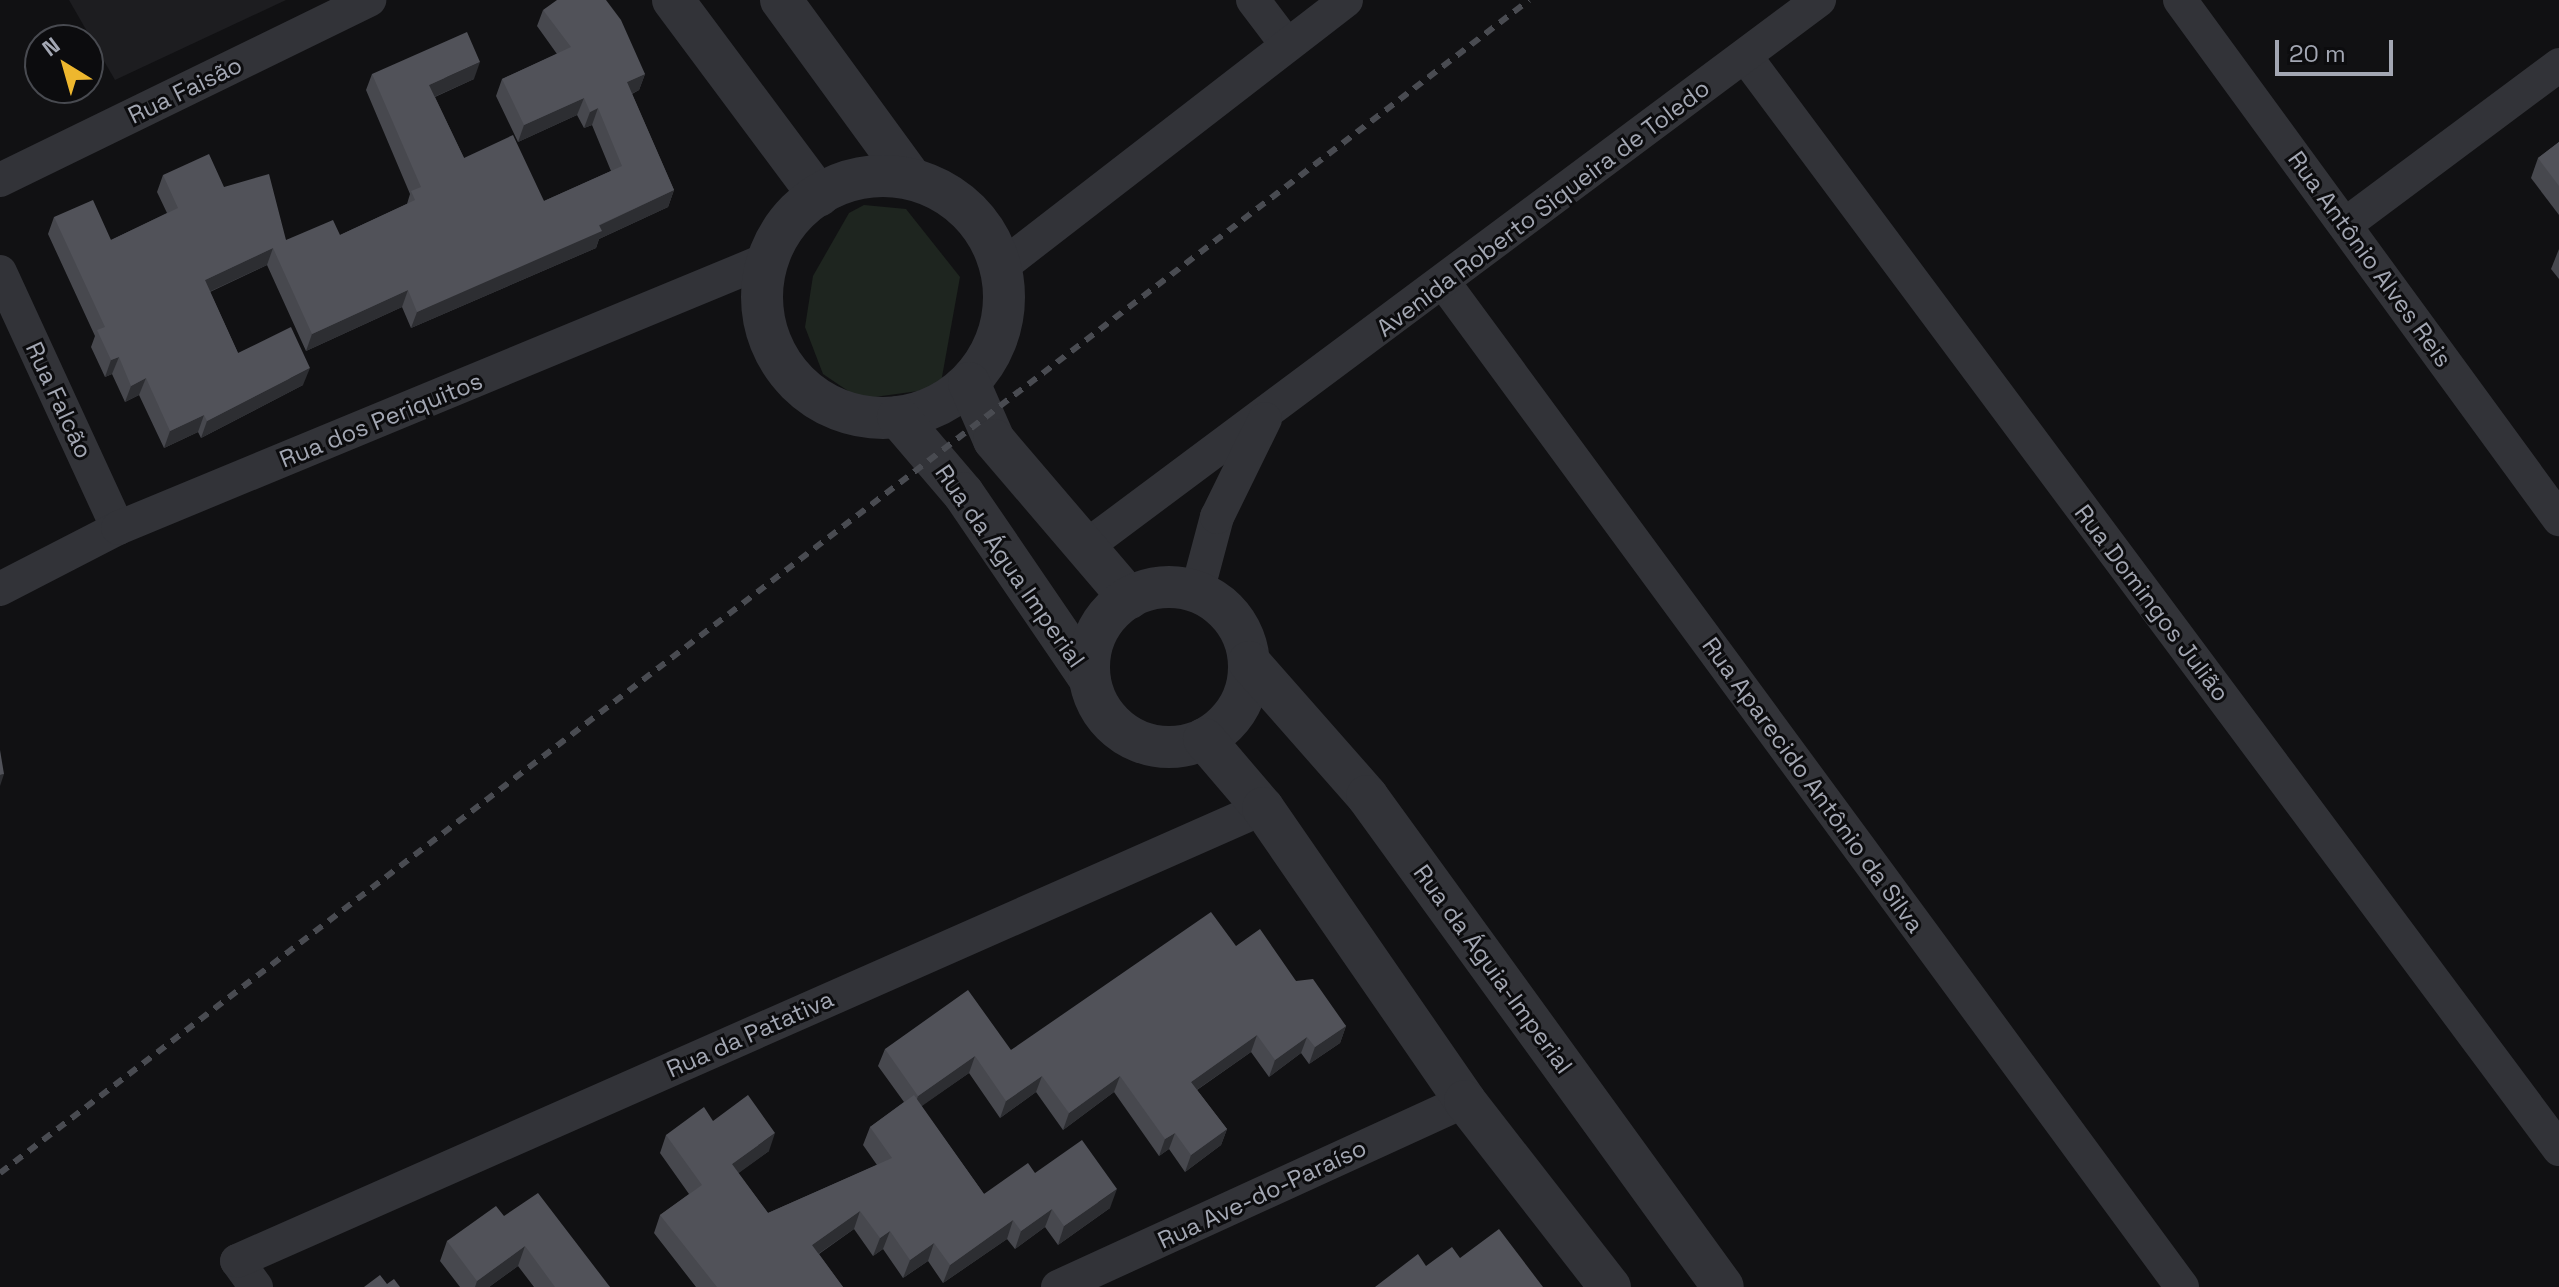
<!DOCTYPE html>
<html>
<head>
<meta charset="utf-8">
<style>
	body { margin:0 }
	#map { position:relative; width:2559px; height:1287px; overflow:hidden; background:#111113; font-family:"Space Grotesk",sans-serif }
	div>[style] { position:absolute }
	[style*='--x'] { left:calc(var(--x)*1px); top:calc(var(--y)*1px); width:calc(var(--w)*1px); rotate:calc(var(--a)*1deg) }
	.built>* { inset:0; background:#1d1d20 }
	.green>* { inset:0; background:#1e251f }
	.minor>* { height:34px; margin:-17px; padding:0 17px; transform-origin:17px; border-radius:17px; background:#323338 }
	.tertiary>* { height:42px; margin:-21px; padding:0 21px; transform-origin:21px; border-radius:21px; background:#323338 }
	.tertiary>.ring { margin:-21px; padding:0; box-sizing:content-box; background:none; border:42px solid #323338; border-radius:50% }
	.rail>* { height:6px; margin-top:-3px; transform-origin:0; background:repeating-linear-gradient(90deg,#494b51 0 10px,transparent 0 18px) }
	.wall>* { inset:0; background:#47484e }
	.shaded-wall>* { inset:0; background:#2d2e32 }
	.building>* { inset:0; background:#515259 }
	span { translate:-50% -50%; white-space:nowrap; text-align:center; line-height:1.15; -webkit-text-stroke:6px #0c0c0e; paint-order:stroke }
	.street-label { font-size:24px; color:#a3a7b3 }
	.north { position:absolute; left:24px; top:24px; width:80px; height:80px; box-sizing:border-box; background:#0c0c0e; border:2px solid #484a50; border-radius:50%; rotate:323deg; font-size:22px; font-weight:700; line-height:32px; text-align:center; color:#a3a7b3 }
	.north::after { content:''; display:block; margin:auto; width:28px; height:36px; background:#eeb72e; clip-path:polygon(50% 0,100% 100%,50% 72%,0 100%) }
	.scale { position:absolute; left:2275px; top:40px; width:118px; height:36px; box-sizing:border-box; border:4px solid #a3a7b3; border-top:0; padding-left:10px; font-size:24px; line-height:28px; white-space:nowrap; color:#a3a7b3; -webkit-text-stroke:6px #0c0c0e; paint-order:stroke }
</style>
</head>
<body>
<div id="map">
	<div class="built">
		<div style="clip-path:polygon(69px 0,286px 0,115px 80px)"></div>
	</div>
	<div class="green">
		<div style="clip-path:polygon(864px 205px,906px 209px,960px 277px,940px 388px,860px 399px,823px 374px,805px 327px,813px 276px,849px 213px)"></div>
	</div>
	<div class="minor">
		<div style="--x:1253;--y:0;--w:56;--a:52.9"></div>
		<div style="--x:2180;--y:0;--w:643;--a:53.86"></div>
		<div style="--x:1745;--y:56;--w:1363;--a:53.32"></div>
		<div style="--x:0;--y:180;--w:411;--a:-26"></div>
		<div style="--x:2346;--y:224;--w:266;--a:-36.7"></div>
		<div style="--x:1001;--y:267;--w:436;--a:-37.7"></div>
		<div style="--x:0;--y:272;--w:282;--a:65.3"></div>
		<div style="--x:1444;--y:283;--w:1246;--a:53.68"></div>
		<div style="--x:1088;--y:545;--w:912;--a:-36.71"></div>
		<div style="--x:0;--y:589;--w:133;--a:-27.3"></div>
		<div style="--x:118;--y:528;--w:701;--a:-22.47"></div>
		<div style="--x:1197;--y:592;--w:78;--a:-75.1"></div>
		<div style="--x:1217;--y:517;--w:109;--a:-63.9"></div>
		<div style="--x:256;--y:1287;--w:32;--a:-126"></div>
		<div style="--x:237;--y:1261;--w:1122;--a:-23.82"></div>
		<div style="--x:1058;--y:1287;--w:447;--a:-24.6"></div>
	</div>
	<div class="tertiary">
		<div style="--x:673;--y:0;--w:244;--a:53.3"></div>
		<div style="--x:781;--y:0;--w:219;--a:53.9"></div>
		<div class="ring" style="left:762px;top:176px;width:200px;height:200px"></div>
		<div style="--x:969;--y:383;--w:62;--a:66.3"></div>
		<div style="--x:994;--y:440;--w:208;--a:49.5"></div>
		<div style="--x:898;--y:417;--w:100;--a:49.5"></div>
		<div style="--x:963;--y:493;--w:224;--a:55.7"></div>
		<div class="ring" style="left:1089px;top:587px;width:118px;height:118px"></div>
		<div style="--x:1249;--y:662;--w:179;--a:48.6"></div>
		<div style="--x:1367;--y:796;--w:606;--a:54.06"></div>
		<div style="--x:1204;--y:739;--w:91;--a:49.5"></div>
		<div style="--x:1263;--y:808;--w:356;--a:55.4"></div>
		<div style="--x:1465;--y:1101;--w:236;--a:52.1"></div>
	</div>
	<div class="rail">
		<div style="--x:0;--y:1173;--w:1927;--a:-37.49"></div>
	</div>
	<div class="wall">
		<div style="clip-path:polygon(543px 10px,645px 74px,639px 90px,632px 94px,674px 190px,668px 207px,599px 239px,596px 248px,411px 328px,402px 307px,306px 351px,267px 265px,210px 292px,238px 353px,303px 385px,201px 438px,198px 432px,164px 448px,139px 395px,125px 402px,112px 374px,105px 377px,91px 347px,95px 336px,48px 234px,54px 217px,111px 240px,167px 213px,157px 192px,163px 175px,224px 187px,286px 240px,340px 235px,407px 204px,410px 194px,366px 90px,372px 74px,474px 79px,435px 97px,464px 158px,544px 201px,611px 171px,592px 125px,584px 128px,577px 115px,518px 142px,496px 96px,502px 79px,557px 54px,537px 26px)"></div>
		<div style="clip-path:polygon(2559px 142px,2559px 215px,2531px 178px,2538px 158px)"></div>
		<div style="clip-path:polygon(2559px 249px,2559px 279px,2551px 269px)"></div>
		<div style="clip-path:polygon(1236px 946px,1296px 981px,1346px 1026px,1340px 1043px,1309px 1064px,1301px 1053px,1269px 1077px,1251px 1052px,1197px 1090px,1227px 1129px,1221px 1145px,1185px 1172px,1169px 1149px,1159px 1156px,1114px 1092px,1063px 1130px,1036px 1092px,1000px 1118px,969px 1073px,921px 1106px,984px 1194px,1035px 1173px,1110px 1208px,1058px 1245px,1045px 1227px,1015px 1249px,1007px 1239px,943px 1283px,928px 1261px,903px 1278px,883px 1249px,873px 1256px,854px 1229px,819px 1254px,843px 1287px,696px 1287px,654px 1233px,660px 1215px,689px 1194px,660px 1153px,666px 1135px,713px 1121px,769px 1151px,738px 1173px,768px 1213px,877px 1165px,863px 1145px,870px 1127px,904px 1102px,878px 1066px,885px 1049px,1011px 1050px)"></div>
		<div style="clip-path:polygon(504px 1216px,610px 1287px,534px 1287px,518px 1266px,489px 1287px,460px 1287px,440px 1261px,447px 1241px)"></div>
	</div>
	<div class="shaded-wall">
		<div style="clip-path:polygon(480px 62px,474px 79px,423px 102px,429px 85px)"></div>
		<div style="clip-path:polygon(645px 74px,639px 90px,621px 99px,627px 82px)"></div>
		<div style="clip-path:polygon(584px 98px,577px 115px,518px 142px,524px 125px)"></div>
		<div style="clip-path:polygon(598px 108px,592px 125px,584px 128px,590px 112px)"></div>
		<div style="clip-path:polygon(674px 190px,668px 207px,599px 239px,596px 248px,411px 328px,417px 312px)"></div>
		<div style="clip-path:polygon(273px 248px,267px 265px,198px 297px,205px 280px)"></div>
		<div style="clip-path:polygon(408px 290px,402px 307px,306px 351px,312px 334px)"></div>
		<div style="clip-path:polygon(119px 357px,112px 374px,105px 377px,111px 360px)"></div>
		<div style="clip-path:polygon(310px 368px,303px 385px,201px 438px,207px 421px)"></div>
		<div style="clip-path:polygon(146px 378px,139px 395px,125px 402px,131px 386px)"></div>
		<div style="clip-path:polygon(204px 415px,198px 432px,164px 448px,170px 431px)"></div>
		<div style="clip-path:polygon(4px 774px,0 786px,0 775px)"></div>
		<div style="clip-path:polygon(1346px 1026px,1340px 1043px,1309px 1064px,1315px 1047px)"></div>
		<div style="clip-path:polygon(1257px 1035px,1251px 1052px,1185px 1098px,1191px 1082px)"></div>
		<div style="clip-path:polygon(1307px 1037px,1301px 1053px,1269px 1077px,1275px 1060px)"></div>
		<div style="clip-path:polygon(975px 1056px,969px 1073px,912px 1113px,918px 1096px)"></div>
		<div style="clip-path:polygon(1042px 1076px,1036px 1092px,1000px 1118px,1006px 1101px)"></div>
		<div style="clip-path:polygon(1120px 1076px,1114px 1092px,1063px 1130px,1069px 1113px)"></div>
		<div style="clip-path:polygon(1227px 1129px,1221px 1145px,1185px 1172px,1191px 1155px)"></div>
		<div style="clip-path:polygon(775px 1133px,769px 1151px,725px 1183px,732px 1164px)"></div>
		<div style="clip-path:polygon(1175px 1133px,1169px 1149px,1159px 1156px,1165px 1139px)"></div>
		<div style="clip-path:polygon(1117px 1189px,1110px 1208px,1058px 1245px,1064px 1226px)"></div>
		<div style="clip-path:polygon(1052px 1209px,1045px 1227px,1015px 1249px,1021px 1231px)"></div>
		<div style="clip-path:polygon(860px 1211px,854px 1229px,805px 1263px,812px 1245px)"></div>
		<div style="clip-path:polygon(1013px 1220px,1007px 1239px,943px 1283px,950px 1265px)"></div>
		<div style="clip-path:polygon(890px 1231px,883px 1249px,873px 1256px,880px 1238px)"></div>
		<div style="clip-path:polygon(934px 1243px,928px 1261px,903px 1278px,910px 1260px)"></div>
		<div style="clip-path:polygon(525px 1246px,518px 1266px,489px 1287px,475px 1287px,477px 1281px)"></div>
	</div>
	<div class="building">
		<div style="clip-path:polygon(557px 0,606px 0,621px 20px,645px 74px,627px 82px,674px 190px,599px 225px,602px 231px,417px 312px,408px 290px,312px 334px,273px 248px,205px 280px,238px 353px,291px 327px,310px 368px,207px 421px,204px 415px,170px 431px,146px 378px,131px 386px,119px 357px,111px 360px,97px 330px,105px 327px,54px 217px,93px 200px,111px 240px,178px 208px,163px 175px,209px 154px,224px 187px,269px 174px,286px 240px,333px 220px,340px 235px,415px 200px,411px 191px,421px 187px,372px 74px,467px 32px,480px 62px,429px 85px,464px 158px,513px 135px,544px 201px,622px 166px,598px 108px,590px 112px,584px 98px,524px 125px,502px 79px,571px 47px,543px 10px)"></div>
		<div style="clip-path:polygon(2559px 142px,2559px 186px,2538px 158px)"></div>
		<div style="clip-path:polygon(0 750px,4px 774px,0 775px)"></div>
		<div style="clip-path:polygon(1211px 912px,1236px 946px,1260px 929px,1296px 981px,1313px 979px,1346px 1026px,1315px 1047px,1307px 1037px,1275px 1060px,1257px 1035px,1191px 1082px,1227px 1129px,1191px 1155px,1175px 1133px,1165px 1139px,1120px 1076px,1069px 1113px,1042px 1076px,1006px 1101px,975px 1056px,918px 1096px,885px 1049px,968px 990px,1011px 1050px)"></div>
		<div style="clip-path:polygon(748px 1095px,775px 1133px,732px 1164px,768px 1213px,892px 1158px,870px 1127px,914px 1095px,984px 1194px,1028px 1163px,1035px 1173px,1082px 1140px,1117px 1189px,1064px 1226px,1052px 1209px,1021px 1231px,1013px 1220px,950px 1265px,934px 1243px,910px 1260px,890px 1231px,880px 1238px,860px 1211px,812px 1245px,843px 1287px,717px 1287px,660px 1215px,702px 1185px,666px 1135px,704px 1107px,713px 1121px)"></div>
		<div style="clip-path:polygon(538px 1193px,610px 1287px,555px 1287px,525px 1246px,477px 1281px,447px 1241px,496px 1206px,504px 1216px)"></div>
		<div style="clip-path:polygon(1499px 1229px,1543px 1287px,1375px 1287px,1418px 1254px,1426px 1266px,1452px 1247px,1460px 1258px)"></div>
		<div style="clip-path:polygon(380px 1275px,387px 1284px,394px 1279px,400px 1287px,364px 1287px)"></div>
	</div>
	<div class="street-label">
		<span style="left:185px;top:90px;rotate:-26deg">Rua Faisão</span>
		<span style="left:1543px;top:208px;rotate:-37deg">Avenida Roberto Siqueira de Toledo</span>
		<span style="left:2370px;top:259px;rotate:54deg">Rua Antônio Alves Reis</span>
		<span style="left:59px;top:400px;rotate:65deg">Rua Falcão</span>
		<span style="left:381px;top:420px;rotate:-22deg">Rua dos Periquitos</span>
		<span style="left:1010px;top:566px;rotate:55deg">Rua da Água Imperial</span>
		<span style="left:2152px;top:603px;rotate:53deg">Rua Domingos Julião</span>
		<span style="left:1813px;top:785px;rotate:54deg">Rua Aparecido Antônio da Silva</span>
		<span style="left:1493px;top:969px;rotate:54deg">Rua da Águia-Imperial</span>
		<span style="left:750px;top:1034px;rotate:-24deg">Rua da Patativa</span>
		<span style="left:1262px;top:1194px;rotate:-25deg">Rua Ave-do-Paraíso</span>
	</div>
	<div class="north">N</div>
	<div class="scale">20 m</div>
</div>
</body>
</html>
